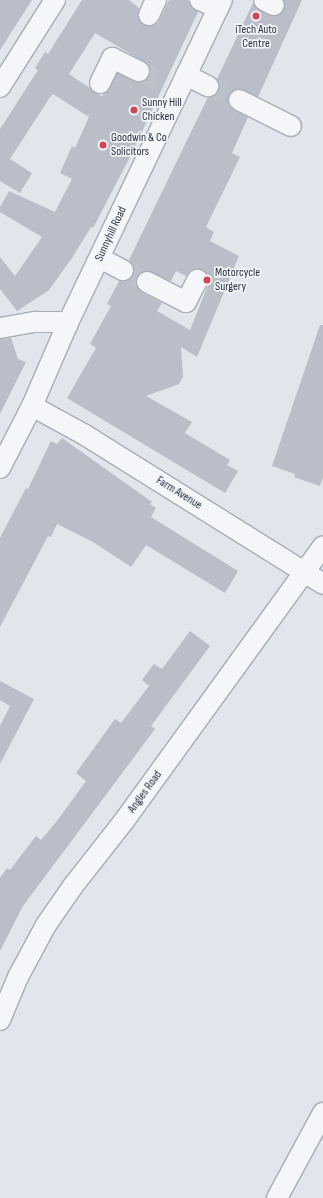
<!DOCTYPE html>
<html>
<head>
<meta charset="utf-8">
<style>
	body { margin:0 }
	#map { position:relative; width:323px; height:1198px; overflow:hidden; background:#e2e5eb; font-family:"Sofia Sans Condensed",sans-serif }
	div>[style] { position:absolute }
	[style*='--x'] { left:calc(var(--x)*1px); top:calc(var(--y)*1px); width:calc(var(--w)*1px); rotate:calc(var(--a)*1deg) }
	.building>* { inset:0; background:#b9bec8 }
	.minor-tunnel>* { height:20px; margin-top:-10px; transform-origin:0; background:repeating-linear-gradient(90deg,#bdc1c9 0 20px,transparent 0 30px) }
	.roads { filter:drop-shadow(1px 0 #a7acb5) drop-shadow(-1px 0 #a7acb5) drop-shadow(0 1px #a7acb5) drop-shadow(0 -1px #a7acb5) }
	.minor>* { height:20px; margin:-10px; padding:0 10px; transform-origin:10px; border-radius:10px; background:#f5f6f9 }
	.dots>* { width:11px; height:11px; translate:-50% -50%; box-sizing:border-box; border:2px solid #f2f4f8; border-radius:50% }
	span { translate:-50% -50%; white-space:nowrap; text-align:center; line-height:1.15; -webkit-text-stroke:3.5px #f2f4f8; paint-order:stroke }
	.poi-label { font-size:12px; color:#2a3243 }
	.left { translate:0 -50%; text-align:left }
	.street-label { font-size:12px; color:#2a3243 }
</style>
</head>
<body>
<div id="map">
	<div class="building">
		<div style="clip-path:polygon(0 0,32px 0,0 50px)"></div>
		<div style="clip-path:polygon(evenodd,82px 0,129px 0,139px 8px,138px 16px,140px 22px,150px 26px,158px 23px,169px 0,188px 0,191px 7px,198px 12px,130px 157px,93px 228px,91px 227px,72px 258px,49px 290px,17px 311px,0 289px,0 257px,15px 276px,42px 237px,0 212px,0 207px,9px 191px,55px 212px,72px 179px,60px 173px,72px 146px,75px 148px,89px 117px,53px 94px,50px 97px,10px 159px,32px 173px,20px 193px,0 181px,0 129px,38px 70px,35px 68px,45px 52px,48px 54px,82px 0,95px 33px,148px 64px,150px 71px,146px 80px,140px 82px,134px 81px,117px 73px,110px 88px,102px 96px,95px 93px,90px 88px,69px 74px,95px 33px)"></div>
		<div style="clip-path:polygon(evenodd,284px 0,302px 0,258px 97px,238px 89px,229px 95px,228px 100px,229px 106px,234px 110px,248px 117px,232px 153px,240px 157px,206px 227px,214px 232px,210px 241px,239px 256px,197px 357px,181px 347px,183px 377px,179px 384px,146px 396px,192px 422px,185px 433px,230px 460px,227px 465px,238px 471px,225px 493px,67px 398px,96px 348px,90px 344px,111px 306px,107px 304px,119px 281px,129px 280px,133px 275px,134px 269px,129px 260px,208px 97px,214px 96px,218px 91px,219px 85px,217px 79px,253px 3px,259px 10px,275px 16px,284px 10px,284px 0,197px 269px,206px 273px,208px 285px,190px 330px,157px 311px,162px 303px,141px 292px,136px 283px,137px 276px,146px 271px,171px 281px,176px 271px,186px 276px,190px 271px,197px 269px)"></div>
		<div style="clip-path:polygon(320px 325px,323px 325px,323px 477px,320px 486px,294px 477px,295px 474px,272px 466px)"></div>
		<div style="clip-path:polygon(11px 338px,18px 359px,26px 362px,0 414px,0 339px)"></div>
		<div style="clip-path:polygon(62px 438px,152px 502px,150px 504px,156px 508px,151px 517px,238px 571px,225px 593px,146px 545px,131px 567px,93px 542px,57px 524px,51px 537px,48px 536px,0 627px,0 538px,26px 488px,28px 489px,51px 441px,57px 444px)"></div>
		<div style="clip-path:polygon(190px 631px,210px 646px,151px 726px,155px 729px,23px 906px,0 951px,0 878px,7px 868px,10px 870px,36px 836px,41px 840px,57px 821px,86px 781px,76px 773px,115px 719px,121px 723px,149px 686px,142px 680px,154px 664px,162px 669px)"></div>
		<div style="clip-path:polygon(0 681px,34px 699px,0 764px,0 726px,10px 706px,0 700px)"></div>
	</div>
	<div class="minor-tunnel">
		<div style="--x:139;--y:71;--w:30;--a:26"></div>
		<div style="--x:208;--y:86;--w:34;--a:24"></div>
		<div style="--x:123;--y:270;--w:27;--a:27"></div>
	</div>
	<div class="roads">
		<div class="minor">
			<div style="--x:200;--y:0;--w:20;--a:24"></div>
			<div style="--x:264;--y:0;--w:11;--a:27"></div>
			<div style="--x:149;--y:15;--w:17;--a:-65"></div>
			<div style="--x:186;--y:75;--w:25;--a:27"></div>
			<div style="--x:100;--y:83;--w:28;--a:-64"></div>
			<div style="--x:112;--y:58;--w:30;--a:26"></div>
			<div style="--x:0;--y:87;--w:103;--a:-57.7"></div>
			<div style="--x:239;--y:100;--w:58;--a:26.6"></div>
			<div style="--x:100;--y:258;--w:26;--a:28"></div>
			<div style="--x:147;--y:282;--w:44;--a:27.1"></div>
			<div style="--x:186;--y:302;--w:25;--a:-63"></div>
			<div style="--x:0;--y:328;--w:36;--a:-10"></div>
			<div style="--x:35;--y:322;--w:24;--a:0"></div>
			<div style="--x:59;--y:322;--w:9;--a:21"></div>
			<div style="--x:32;--y:406;--w:60;--a:28.7"></div>
			<div style="--x:85;--y:435;--w:281;--a:32"></div>
			<div style="--x:0;--y:468;--w:70;--a:-62.7"></div>
			<div style="--x:32;--y:406;--w:88;--a:-66.6"></div>
			<div style="--x:67;--y:325;--w:360;--a:-64.5"></div>
			<div style="--x:0;--y:1020;--w:47;--a:-67.3"></div>
			<div style="--x:18;--y:977;--w:59;--a:-61.7"></div>
			<div style="--x:46;--y:925;--w:47;--a:-55.3"></div>
			<div style="--x:73;--y:886;--w:83;--a:-51.9"></div>
			<div style="--x:124;--y:821;--w:339;--a:-54.1"></div>
			<div style="--x:277;--y:1198;--w:97;--a:-61.6"></div>
		</div>
	</div>
	<div class="dots">
		<div style="left:256px;top:16px;background:#d14656"></div>
		<div style="left:134px;top:110px;background:#d14656"></div>
		<div style="left:103px;top:145px;background:#d14656"></div>
		<div style="left:207px;top:280px;background:#d14656"></div>
	</div>
	<div class="poi-label">
		<span style="left:256px;top:37px">iTech Auto<br>Centre</span>
		<span class="left" style="left:142px;top:110px">Sunny Hill<br>Chicken</span>
		<span class="left" style="left:111px;top:145px">Goodwin &amp; Co<br>Solicitors</span>
		<span class="left" style="left:215px;top:280px">Motorcycle<br>Surgery</span>
	</div>
	<div class="street-label">
		<span style="left:111px;top:234px;rotate:-65deg">Sunnyhill Road</span>
		<span style="left:179px;top:493px;rotate:32deg">Farm Avenue</span>
		<span style="left:145px;top:792px;rotate:-54deg">Angles Road</span>
	</div>
</div>
</body>
</html>
